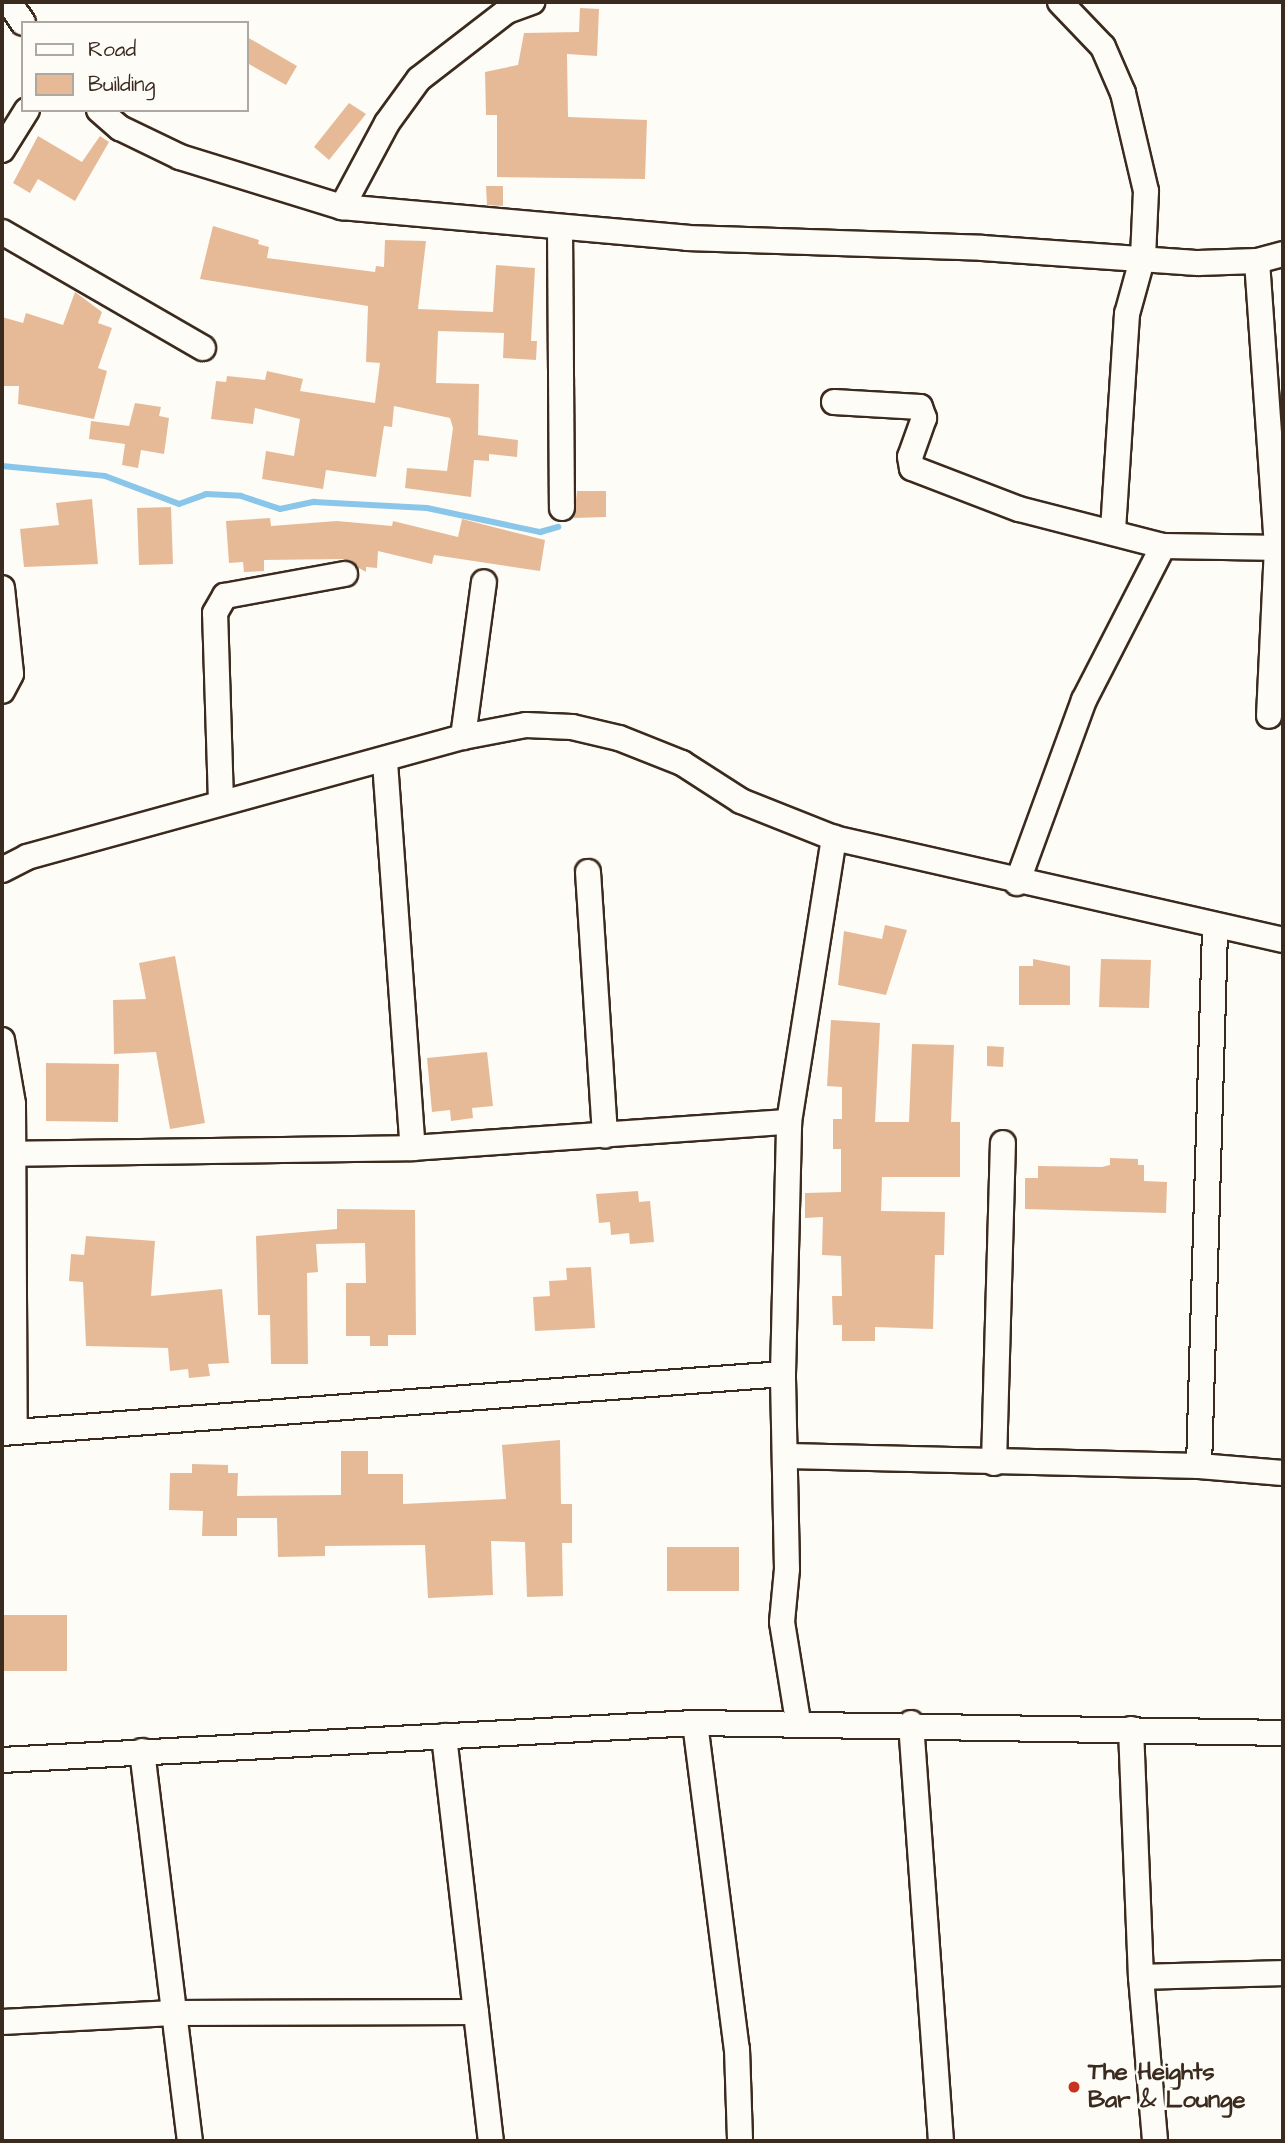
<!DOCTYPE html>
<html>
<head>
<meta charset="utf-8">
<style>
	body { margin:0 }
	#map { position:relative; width:1285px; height:2143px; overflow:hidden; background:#fdfcf7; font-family:"Architects Daughter",sans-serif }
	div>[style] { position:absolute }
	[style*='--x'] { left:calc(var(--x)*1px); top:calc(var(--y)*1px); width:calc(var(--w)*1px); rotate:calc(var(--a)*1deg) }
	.stream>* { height:6px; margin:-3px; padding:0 3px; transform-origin:3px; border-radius:3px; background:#89c6e9 }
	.building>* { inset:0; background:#e7ba97 }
	.roads { filter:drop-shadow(2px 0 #3b2a1e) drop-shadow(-2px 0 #3b2a1e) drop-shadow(0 2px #3b2a1e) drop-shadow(0 -2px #3b2a1e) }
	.minor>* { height:24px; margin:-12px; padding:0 12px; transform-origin:12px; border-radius:12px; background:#fdfcf7 }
	.dots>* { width:19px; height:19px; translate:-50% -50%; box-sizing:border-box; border:4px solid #fdfcf7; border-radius:50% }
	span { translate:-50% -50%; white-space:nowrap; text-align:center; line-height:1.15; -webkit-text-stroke:5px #fdfcf7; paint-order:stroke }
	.poi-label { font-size:24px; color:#3b2a1e; font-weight:700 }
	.left { translate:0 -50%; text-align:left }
	.frame { position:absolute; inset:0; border:4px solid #3b2a1e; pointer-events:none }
	.legend { position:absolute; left:21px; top:21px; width:228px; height:91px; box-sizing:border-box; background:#fdfcf7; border:2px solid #afa8a0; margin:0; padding:9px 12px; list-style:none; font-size:21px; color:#3b2a1e }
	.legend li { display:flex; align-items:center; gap:14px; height:35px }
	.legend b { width:35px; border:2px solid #afa8a0 }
</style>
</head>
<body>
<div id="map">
	<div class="stream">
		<div style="--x:2;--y:466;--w:103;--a:5.5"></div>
		<div style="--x:105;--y:476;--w:79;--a:20.7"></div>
		<div style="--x:179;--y:504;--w:29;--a:-20"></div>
		<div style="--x:206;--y:494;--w:35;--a:3"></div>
		<div style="--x:241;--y:496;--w:41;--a:18.4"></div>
		<div style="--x:280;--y:509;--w:35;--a:-12"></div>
		<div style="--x:314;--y:502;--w:113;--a:3"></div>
		<div style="--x:427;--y:508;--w:116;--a:12"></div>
		<div style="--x:540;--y:532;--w:19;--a:-16"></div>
	</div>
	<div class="building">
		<div style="clip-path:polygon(580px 8px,599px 9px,597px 56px,567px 54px,568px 117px,647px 120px,645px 179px,497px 177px,497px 115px,486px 115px,485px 72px,518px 65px,524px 33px,579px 32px)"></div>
		<div style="clip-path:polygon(247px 37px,297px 66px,286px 85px,247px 63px)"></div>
		<div style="clip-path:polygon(349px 103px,366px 114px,329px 160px,314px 147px)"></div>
		<div style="clip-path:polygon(38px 136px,82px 162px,100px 136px,109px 142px,75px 201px,38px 179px,30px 193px,13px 183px)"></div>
		<div style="clip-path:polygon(486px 186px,503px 186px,503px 206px,487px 205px)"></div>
		<div style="clip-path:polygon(213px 226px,259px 240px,258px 244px,269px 247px,267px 258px,375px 272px,376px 266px,384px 267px,385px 240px,426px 241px,418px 309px,493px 312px,496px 265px,535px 268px,531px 341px,537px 341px,536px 360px,503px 358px,504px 333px,438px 331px,436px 383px,479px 384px,478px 435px,518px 440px,517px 457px,489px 454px,489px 461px,474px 460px,471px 497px,405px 488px,407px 468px,447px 471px,453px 428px,450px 418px,394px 406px,392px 427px,384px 426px,376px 477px,326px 470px,323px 489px,262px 479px,266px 451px,294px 456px,300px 419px,255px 408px,253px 424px,211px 419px,216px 381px,226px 382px,227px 376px,265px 380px,267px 371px,303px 379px,300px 391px,375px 403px,380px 363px,366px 362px,368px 306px,200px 279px)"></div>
		<div style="clip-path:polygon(75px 292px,102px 312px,98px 323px,112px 328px,98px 368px,107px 371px,94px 419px,18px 404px,19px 386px,2px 386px,2px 317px,23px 323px,26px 313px,63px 325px)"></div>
		<div style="clip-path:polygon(135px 403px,161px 407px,159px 416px,169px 418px,164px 454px,141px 450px,138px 468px,122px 465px,125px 444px,89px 439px,91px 421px,129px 426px)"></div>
		<div style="clip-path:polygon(577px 491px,606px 491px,606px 517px,574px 518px)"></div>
		<div style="clip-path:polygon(92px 499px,98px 564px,24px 567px,20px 529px,59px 525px,56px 503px)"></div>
		<div style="clip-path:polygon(171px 507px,173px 564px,139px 565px,137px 508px)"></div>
		<div style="clip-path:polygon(270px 518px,271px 526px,337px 521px,392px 526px,393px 521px,458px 537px,462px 519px,545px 540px,540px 571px,434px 555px,432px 564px,378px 551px,377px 568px,366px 567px,366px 572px,343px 559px,264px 560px,264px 571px,244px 572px,243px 562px,229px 563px,226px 521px)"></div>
		<div style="clip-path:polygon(885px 925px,907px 930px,886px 995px,838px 985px,844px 931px,882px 939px)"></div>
		<div style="clip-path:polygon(175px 956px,205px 1123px,170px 1129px,156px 1052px,114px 1054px,113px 1000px,146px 999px,139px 963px)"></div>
		<div style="clip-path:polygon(1033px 959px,1070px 966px,1070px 1005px,1019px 1005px,1019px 966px,1033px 966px)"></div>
		<div style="clip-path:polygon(1101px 959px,1151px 960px,1149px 1008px,1099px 1007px)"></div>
		<div style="clip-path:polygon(831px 1020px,880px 1023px,875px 1122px,909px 1122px,912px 1044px,954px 1045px,951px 1122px,960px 1122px,960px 1177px,882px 1177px,881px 1211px,945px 1212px,944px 1255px,935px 1255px,933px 1329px,875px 1327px,875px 1341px,842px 1341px,842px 1325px,833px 1325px,832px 1296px,842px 1296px,841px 1256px,822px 1255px,823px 1217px,805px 1218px,805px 1193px,841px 1192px,841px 1149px,833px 1149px,833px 1119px,842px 1119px,842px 1087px,827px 1086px)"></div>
		<div style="clip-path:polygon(987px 1046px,1004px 1047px,1003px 1067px,987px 1066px)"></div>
		<div style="clip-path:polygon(487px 1052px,493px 1106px,472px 1108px,473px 1118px,451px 1121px,450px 1110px,432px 1112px,427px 1058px)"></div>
		<div style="clip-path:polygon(46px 1063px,119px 1064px,118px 1122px,46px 1121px)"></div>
		<div style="clip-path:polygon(1110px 1158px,1138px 1159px,1138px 1165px,1144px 1165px,1144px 1181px,1167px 1182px,1166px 1213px,1025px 1209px,1025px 1178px,1038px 1178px,1038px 1166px,1102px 1167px,1110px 1165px)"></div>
		<div style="clip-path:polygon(638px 1191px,639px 1202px,650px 1201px,654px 1242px,630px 1244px,629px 1233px,611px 1235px,610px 1222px,599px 1223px,596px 1194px)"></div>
		<div style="clip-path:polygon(337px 1209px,415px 1210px,416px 1335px,388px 1335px,388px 1346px,370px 1346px,370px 1336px,346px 1336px,346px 1283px,366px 1283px,365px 1243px,316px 1244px,318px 1272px,307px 1273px,308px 1364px,271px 1364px,270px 1315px,258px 1315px,256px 1236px,337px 1229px)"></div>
		<div style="clip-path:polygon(86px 1236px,155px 1241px,151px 1296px,222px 1289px,229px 1363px,208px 1364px,210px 1376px,189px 1378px,188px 1369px,170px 1371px,168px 1348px,86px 1346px,83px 1282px,69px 1281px,71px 1254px,84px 1255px)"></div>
		<div style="clip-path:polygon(591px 1267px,595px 1328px,535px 1331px,533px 1297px,550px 1296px,549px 1281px,567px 1280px,566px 1268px)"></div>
		<div style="clip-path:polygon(560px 1440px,561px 1504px,572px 1504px,572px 1543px,562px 1543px,563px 1596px,527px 1597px,525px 1542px,491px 1541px,493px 1595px,428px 1598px,425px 1545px,325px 1546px,325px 1556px,278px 1557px,277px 1518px,237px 1518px,237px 1536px,202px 1536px,203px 1511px,169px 1510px,170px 1473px,192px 1473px,192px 1464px,228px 1465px,228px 1473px,238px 1473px,237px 1496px,341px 1495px,341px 1451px,368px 1451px,368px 1474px,403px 1474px,403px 1504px,506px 1499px,502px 1445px)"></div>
		<div style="clip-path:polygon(667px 1547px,739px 1547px,739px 1591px,667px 1591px)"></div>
		<div style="clip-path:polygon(2px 1615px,67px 1615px,67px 1671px,2px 1671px)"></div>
	</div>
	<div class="roads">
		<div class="minor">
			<div style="--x:9;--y:2;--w:25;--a:56"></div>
			<div style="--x:1060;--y:2;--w:62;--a:46.3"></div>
			<div style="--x:1103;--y:47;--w:50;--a:66.5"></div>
			<div style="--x:1123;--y:93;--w:101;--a:76.8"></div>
			<div style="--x:1146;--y:191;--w:65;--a:92.6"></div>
			<div style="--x:1143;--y:256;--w:60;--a:105.4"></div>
			<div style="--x:1127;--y:314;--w:218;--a:93.7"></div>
			<div style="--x:99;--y:110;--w:28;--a:41"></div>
			<div style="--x:120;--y:128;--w:67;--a:25.8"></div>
			<div style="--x:180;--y:157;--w:170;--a:17.2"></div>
			<div style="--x:342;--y:207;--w:346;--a:5.1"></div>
			<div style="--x:687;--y:238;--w:295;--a:1.9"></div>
			<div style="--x:982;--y:248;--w:217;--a:4"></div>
			<div style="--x:1198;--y:263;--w:59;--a:-1.9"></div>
			<div style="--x:1257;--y:261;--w:27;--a:-15"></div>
			<div style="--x:2;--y:150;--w:47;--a:-58"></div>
			<div style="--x:342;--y:207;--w:95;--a:-61.8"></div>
			<div style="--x:387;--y:123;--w:54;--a:-54"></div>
			<div style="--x:419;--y:79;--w:111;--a:-37.7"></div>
			<div style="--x:507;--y:11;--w:27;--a:-20"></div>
			<div style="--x:560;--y:228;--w:280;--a:89.6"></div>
			<div style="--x:2;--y:232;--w:232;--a:30"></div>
			<div style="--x:1257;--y:261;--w:287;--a:86"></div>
			<div style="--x:1277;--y:547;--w:169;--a:92.7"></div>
			<div style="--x:834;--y:402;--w:86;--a:3.3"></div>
			<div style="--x:920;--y:407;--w:12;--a:70"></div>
			<div style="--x:924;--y:418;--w:41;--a:109.7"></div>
			<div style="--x:910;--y:457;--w:11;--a:80"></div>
			<div style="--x:912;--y:468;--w:115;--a:21"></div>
			<div style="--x:1019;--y:509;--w:149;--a:14.4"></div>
			<div style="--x:1163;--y:546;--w:120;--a:1"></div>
			<div style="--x:2;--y:588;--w:86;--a:84"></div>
			<div style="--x:11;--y:674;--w:19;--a:118"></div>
			<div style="--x:463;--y:737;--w:156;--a:-82.3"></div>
			<div style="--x:385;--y:762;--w:387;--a:85.9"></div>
			<div style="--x:221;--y:802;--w:189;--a:-91.8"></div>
			<div style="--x:215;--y:613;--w:20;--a:-60"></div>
			<div style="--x:225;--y:596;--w:122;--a:-10.4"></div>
			<div style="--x:2;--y:870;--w:28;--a:-27"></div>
			<div style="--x:27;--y:857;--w:452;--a:-15.4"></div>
			<div style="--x:463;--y:737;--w:64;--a:-10.8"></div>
			<div style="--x:526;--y:725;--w:46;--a:2.5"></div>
			<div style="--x:572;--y:727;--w:48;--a:13.2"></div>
			<div style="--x:619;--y:738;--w:68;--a:21.6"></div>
			<div style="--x:682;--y:763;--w:70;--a:32.8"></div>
			<div style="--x:741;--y:801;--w:100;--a:21.7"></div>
			<div style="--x:834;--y:838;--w:460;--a:12.8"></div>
			<div style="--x:588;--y:872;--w:264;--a:86.3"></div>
			<div style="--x:1017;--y:883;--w:195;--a:-69.9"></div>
			<div style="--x:1084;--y:700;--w:173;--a:-62.8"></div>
			<div style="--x:2;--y:1040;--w:65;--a:80.2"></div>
			<div style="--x:13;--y:1104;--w:328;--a:89.7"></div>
			<div style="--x:2;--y:1154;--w:411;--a:-0.8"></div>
			<div style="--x:413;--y:1148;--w:377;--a:-4"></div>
			<div style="--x:2;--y:1433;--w:783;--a:-4.32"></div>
			<div style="--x:788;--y:1456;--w:411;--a:1.4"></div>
			<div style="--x:1199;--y:1466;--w:84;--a:4.8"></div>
			<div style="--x:994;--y:1463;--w:320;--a:-88.4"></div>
			<div style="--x:1199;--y:1466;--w:537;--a:-88.29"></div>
			<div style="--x:798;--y:1721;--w:100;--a:-99.2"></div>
			<div style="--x:782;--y:1622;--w:53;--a:-84.6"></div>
			<div style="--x:787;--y:1569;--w:195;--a:-91.2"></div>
			<div style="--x:783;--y:1374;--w:252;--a:-88.6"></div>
			<div style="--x:789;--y:1122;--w:288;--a:-81"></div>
			<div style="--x:695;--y:1723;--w:329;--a:82.7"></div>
			<div style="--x:737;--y:2049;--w:92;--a:88.1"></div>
			<div style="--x:911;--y:1723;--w:419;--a:85.9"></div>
			<div style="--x:1131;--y:1729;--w:248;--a:87.7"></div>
			<div style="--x:1141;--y:1977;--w:165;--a:85.1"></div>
			<div style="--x:444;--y:1736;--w:408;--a:83.4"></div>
			<div style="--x:142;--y:1751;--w:393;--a:83"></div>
			<div style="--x:2;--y:1760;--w:694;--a:-3.06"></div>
			<div style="--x:695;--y:1723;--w:588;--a:0.97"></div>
			<div style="--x:1141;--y:1977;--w:142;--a:-1.6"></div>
			<div style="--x:2;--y:2022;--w:171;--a:-3"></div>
			<div style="--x:173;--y:2013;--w:303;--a:-0.2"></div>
		</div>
	</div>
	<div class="dots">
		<div style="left:1074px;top:2087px;background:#c8321e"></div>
	</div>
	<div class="poi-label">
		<span class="left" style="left:1088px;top:2087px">The Heights<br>Bar &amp; Lounge</span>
	</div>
	<div class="frame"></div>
	<ul class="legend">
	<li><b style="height:9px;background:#fdfcf7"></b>Road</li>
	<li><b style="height:19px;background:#e7ba97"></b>Building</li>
	</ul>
</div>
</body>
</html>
